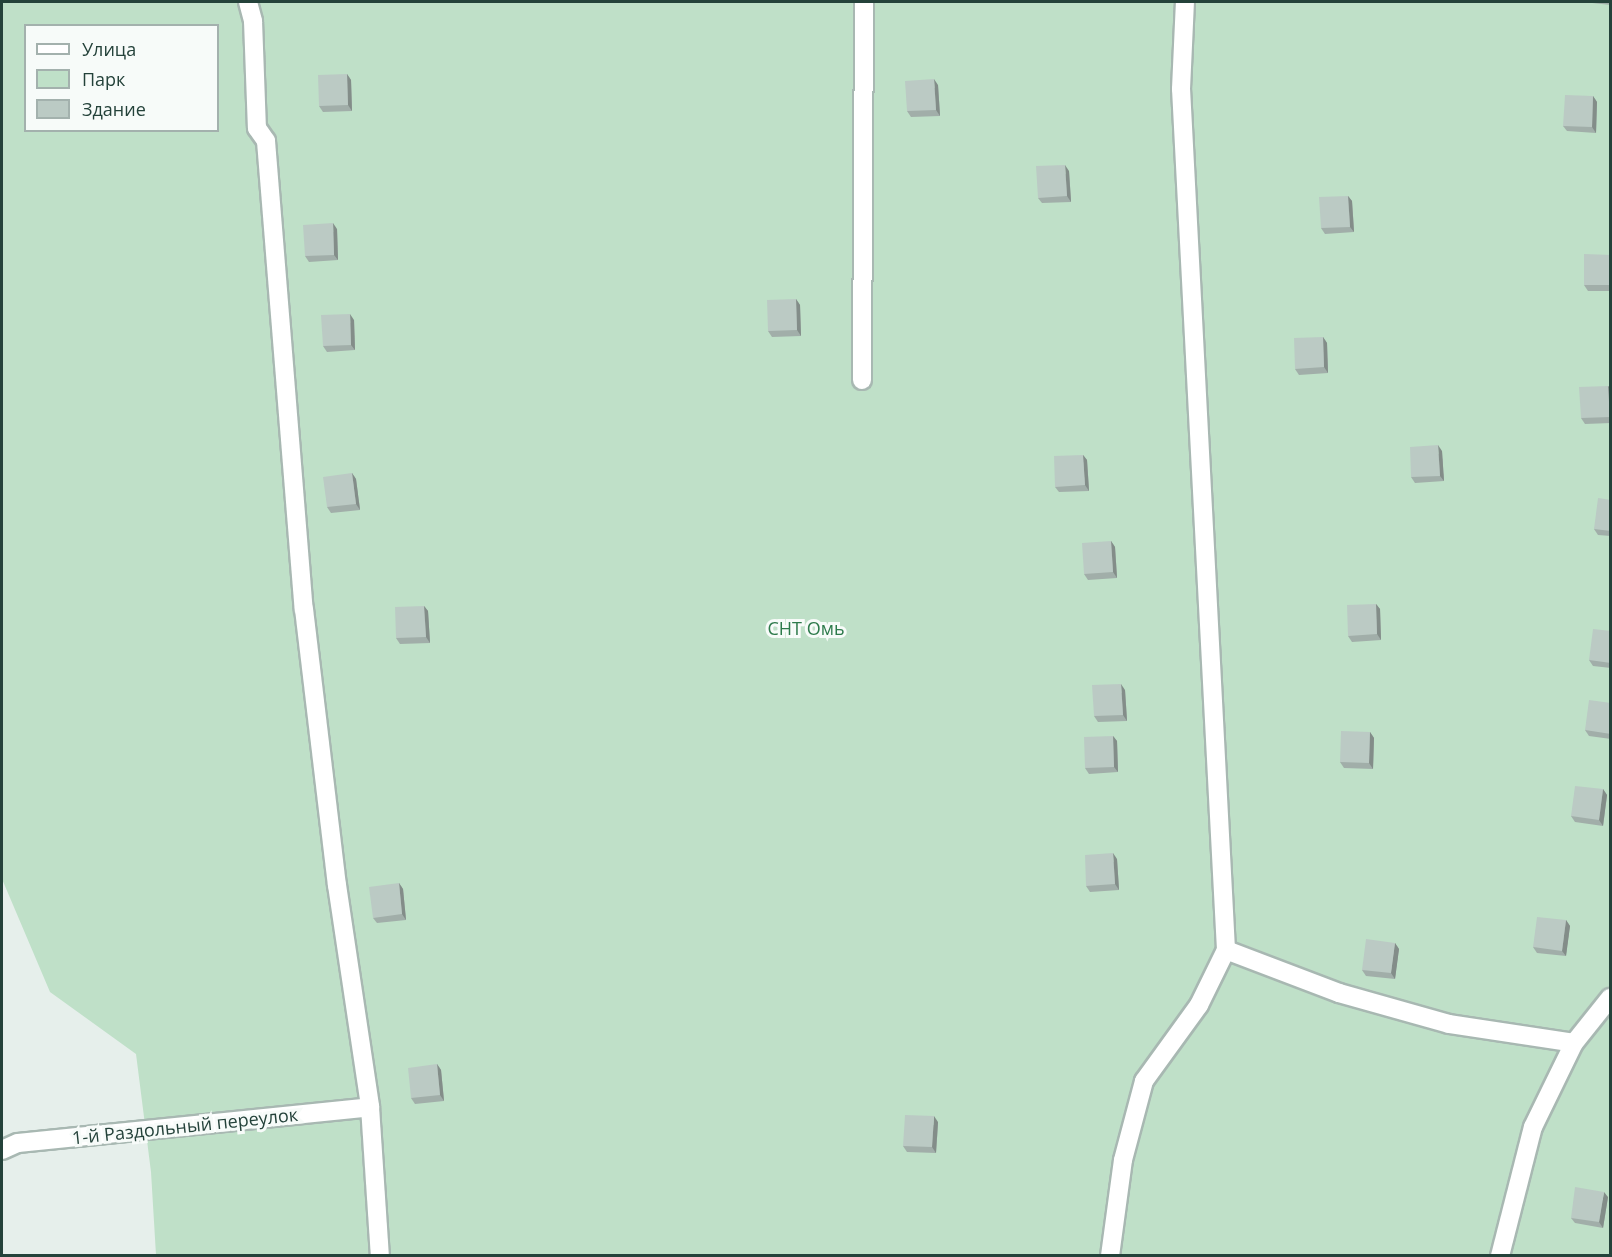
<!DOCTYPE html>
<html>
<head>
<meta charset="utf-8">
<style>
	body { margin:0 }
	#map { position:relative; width:1612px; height:1257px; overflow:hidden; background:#e6efeb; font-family:"Open Sans",sans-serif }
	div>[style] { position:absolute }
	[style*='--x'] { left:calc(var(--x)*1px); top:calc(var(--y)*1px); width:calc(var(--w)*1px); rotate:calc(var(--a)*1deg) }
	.green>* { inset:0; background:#bfe0c8 }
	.roads { filter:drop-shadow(2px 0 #a8b8b2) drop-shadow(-2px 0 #a8b8b2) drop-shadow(0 2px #a8b8b2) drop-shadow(0 -2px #a8b8b2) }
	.lane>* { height:18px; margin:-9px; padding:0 9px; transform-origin:9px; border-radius:9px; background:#fff }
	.street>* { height:18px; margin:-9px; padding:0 9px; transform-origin:9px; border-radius:9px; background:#fff }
	.wall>* { inset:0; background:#a1aea9 }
	.shaded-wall>* { inset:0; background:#838d89 }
	.building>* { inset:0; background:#bbcac4 }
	span { translate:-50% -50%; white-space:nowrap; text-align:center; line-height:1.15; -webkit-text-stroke:6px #f7fbf9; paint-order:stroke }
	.park-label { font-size:18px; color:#2d7a4b }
	.street-label { font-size:18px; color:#24423a }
	.frame { position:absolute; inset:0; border:3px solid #24423a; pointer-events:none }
	.legend { position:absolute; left:24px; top:24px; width:195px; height:108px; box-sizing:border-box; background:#f7fbf9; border:2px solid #a3b1ad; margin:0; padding:8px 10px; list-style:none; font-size:18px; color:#24423a }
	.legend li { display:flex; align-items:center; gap:12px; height:30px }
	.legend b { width:30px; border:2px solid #a3b1ad }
</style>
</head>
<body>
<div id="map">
	<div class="green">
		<div style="clip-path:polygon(evenodd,2px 2px,1610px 2px,1610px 1255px,156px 1255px,151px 1172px,136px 1054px,50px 992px,2px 879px,2px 2px,26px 26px,218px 26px,218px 130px,26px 130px,26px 26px)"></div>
	</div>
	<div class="roads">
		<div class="lane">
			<div style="--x:248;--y:2;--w:20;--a:75"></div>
			<div style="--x:253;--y:21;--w:107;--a:87.9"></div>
			<div style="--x:257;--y:128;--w:16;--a:55"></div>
			<div style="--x:266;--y:141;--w:470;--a:85.4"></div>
			<div style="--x:304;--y:609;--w:278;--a:83.2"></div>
			<div style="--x:337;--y:885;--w:224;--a:81.5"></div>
			<div style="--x:862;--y:380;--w:378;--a:-89.7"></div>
			<div style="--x:1226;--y:950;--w:121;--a:20.8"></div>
			<div style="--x:1339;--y:993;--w:114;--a:15.7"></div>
			<div style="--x:1449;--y:1024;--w:126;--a:8.6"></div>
			<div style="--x:1110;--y:1256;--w:97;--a:-82.3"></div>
			<div style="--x:1123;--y:1160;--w:82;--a:-75.1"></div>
			<div style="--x:1144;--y:1081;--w:94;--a:-54.1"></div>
			<div style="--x:1199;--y:1005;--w:61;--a:-63.9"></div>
			<div style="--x:1226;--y:950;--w:862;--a:-92.99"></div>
			<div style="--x:1181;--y:89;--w:87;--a:-87.4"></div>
			<div style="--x:1500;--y:1256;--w:133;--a:-75.7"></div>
			<div style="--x:1533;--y:1127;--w:93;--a:-64"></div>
			<div style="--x:1574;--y:1043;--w:58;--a:-51.3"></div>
		</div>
		<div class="street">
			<div style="--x:2;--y:1150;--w:17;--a:-24"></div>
			<div style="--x:18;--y:1143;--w:354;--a:-5.8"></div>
			<div style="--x:370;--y:1107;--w:149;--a:86.2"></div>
		</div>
	</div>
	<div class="wall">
		<div style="clip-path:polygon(1583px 2px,1611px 2px,1611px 5px)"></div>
		<div style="clip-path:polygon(347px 74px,351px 80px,352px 111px,323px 112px,319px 106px)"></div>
		<div style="clip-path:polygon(938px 85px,940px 116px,911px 117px,907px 111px)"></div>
		<div style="clip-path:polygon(1593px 96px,1597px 102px,1596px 133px,1567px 131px,1563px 126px)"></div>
		<div style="clip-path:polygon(1069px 171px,1071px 202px,1042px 203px,1038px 198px)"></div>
		<div style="clip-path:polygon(1348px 196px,1352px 201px,1354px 232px,1325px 234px,1321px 228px)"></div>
		<div style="clip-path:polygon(337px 229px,338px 260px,309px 262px,305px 256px)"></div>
		<div style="clip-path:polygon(1611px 255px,1611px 291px,1588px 291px,1584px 285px)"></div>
		<div style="clip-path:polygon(796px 299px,800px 305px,801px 336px,772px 337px,768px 331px)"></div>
		<div style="clip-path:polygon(354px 320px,355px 350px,327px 352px,323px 346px)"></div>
		<div style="clip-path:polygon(1323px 337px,1327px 343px,1328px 373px,1299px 375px,1295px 369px)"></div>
		<div style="clip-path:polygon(1608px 386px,1611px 389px,1611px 423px,1585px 424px,1581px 418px)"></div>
		<div style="clip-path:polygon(1442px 451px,1444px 481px,1415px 483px,1411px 477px)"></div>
		<div style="clip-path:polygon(1083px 455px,1087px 460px,1089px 491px,1059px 492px,1055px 487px)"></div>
		<div style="clip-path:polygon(352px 473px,356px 479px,360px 510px,331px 513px,327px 507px)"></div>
		<div style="clip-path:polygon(1611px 500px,1611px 536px,1598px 535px,1594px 529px)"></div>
		<div style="clip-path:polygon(1111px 541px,1115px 547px,1117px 578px,1088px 580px,1084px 574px)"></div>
		<div style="clip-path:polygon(1376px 604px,1380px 609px,1381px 640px,1352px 642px,1348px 636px)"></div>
		<div style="clip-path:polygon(424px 606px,428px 611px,430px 643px,400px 644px,396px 638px)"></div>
		<div style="clip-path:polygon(1611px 631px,1611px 668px,1593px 666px,1589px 660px)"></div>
		<div style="clip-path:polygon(1125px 690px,1127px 721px,1098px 722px,1094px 716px)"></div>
		<div style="clip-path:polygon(1611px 703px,1611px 739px,1589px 736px,1585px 730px)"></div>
		<div style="clip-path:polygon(1370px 732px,1374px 738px,1373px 769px,1344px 768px,1340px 762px)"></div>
		<div style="clip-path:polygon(1113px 736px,1117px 741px,1118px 772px,1089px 774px,1085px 768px)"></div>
		<div style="clip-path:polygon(1603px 789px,1607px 795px,1603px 826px,1575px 822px,1571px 816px)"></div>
		<div style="clip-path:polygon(1117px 859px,1119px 890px,1090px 892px,1086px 886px)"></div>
		<div style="clip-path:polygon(399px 883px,403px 889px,406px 920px,377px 923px,373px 918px)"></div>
		<div style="clip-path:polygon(1566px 920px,1570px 926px,1566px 956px,1537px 953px,1533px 947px)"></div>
		<div style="clip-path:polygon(1395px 943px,1399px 949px,1395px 979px,1366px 976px,1362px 970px)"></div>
		<div style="clip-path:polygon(437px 1064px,441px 1070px,444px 1101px,415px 1104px,411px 1098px)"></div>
		<div style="clip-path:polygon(938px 1122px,936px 1153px,907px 1152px,903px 1146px)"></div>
		<div style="clip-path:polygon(1608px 1197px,1603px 1228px,1575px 1223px,1571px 1218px)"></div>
	</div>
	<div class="shaded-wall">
		<div style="clip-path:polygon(347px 74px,351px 80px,352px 111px,348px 105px)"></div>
		<div style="clip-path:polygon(934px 79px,938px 85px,940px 116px,936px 110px)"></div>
		<div style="clip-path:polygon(1593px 96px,1597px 102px,1596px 133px,1592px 127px)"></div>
		<div style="clip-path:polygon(1065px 165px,1069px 171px,1071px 202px,1067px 196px)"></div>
		<div style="clip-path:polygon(1348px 196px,1352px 201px,1354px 232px,1350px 227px)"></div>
		<div style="clip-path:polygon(333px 223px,337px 229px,338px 260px,334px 255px)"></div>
		<div style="clip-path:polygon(796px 299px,800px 305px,801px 336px,797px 330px)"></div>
		<div style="clip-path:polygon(350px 314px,354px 320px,355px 350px,351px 345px)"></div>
		<div style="clip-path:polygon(1323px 337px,1327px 343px,1328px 373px,1324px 367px)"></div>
		<div style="clip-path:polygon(1608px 386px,1611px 389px,1611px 417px,1610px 417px)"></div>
		<div style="clip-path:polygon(1438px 445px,1442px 451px,1444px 481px,1440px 476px)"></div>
		<div style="clip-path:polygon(1083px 455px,1087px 460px,1089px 491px,1085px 485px)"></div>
		<div style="clip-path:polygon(352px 473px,356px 479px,360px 510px,356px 504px)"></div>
		<div style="clip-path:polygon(1111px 541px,1115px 547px,1117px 578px,1113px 572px)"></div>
		<div style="clip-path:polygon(1376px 604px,1380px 609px,1381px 640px,1377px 634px)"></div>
		<div style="clip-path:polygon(424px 606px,428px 611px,430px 643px,426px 637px)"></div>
		<div style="clip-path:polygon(1121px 684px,1125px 690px,1127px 721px,1123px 715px)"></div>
		<div style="clip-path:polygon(1370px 732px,1374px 738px,1373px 769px,1369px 763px)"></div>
		<div style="clip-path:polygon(1113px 736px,1117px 741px,1118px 772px,1114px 767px)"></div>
		<div style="clip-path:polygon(1603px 789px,1607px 795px,1603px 826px,1599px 820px)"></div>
		<div style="clip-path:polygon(1113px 853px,1117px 859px,1119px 890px,1115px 884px)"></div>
		<div style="clip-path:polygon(399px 883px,403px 889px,406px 920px,402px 914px)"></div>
		<div style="clip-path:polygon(1566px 920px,1570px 926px,1566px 956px,1562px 951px)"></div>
		<div style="clip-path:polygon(1395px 943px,1399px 949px,1395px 979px,1391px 973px)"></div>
		<div style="clip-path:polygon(437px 1064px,441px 1070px,444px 1101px,440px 1095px)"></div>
		<div style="clip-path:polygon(934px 1116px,938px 1122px,936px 1153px,932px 1147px)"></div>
		<div style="clip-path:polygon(1604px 1192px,1608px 1197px,1603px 1228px,1599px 1222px)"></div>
	</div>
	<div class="building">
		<div style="clip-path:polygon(347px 74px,348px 105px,319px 106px,318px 75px)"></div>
		<div style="clip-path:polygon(934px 79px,936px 110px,907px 111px,905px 81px)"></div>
		<div style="clip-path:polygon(1565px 95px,1593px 96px,1592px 127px,1563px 126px)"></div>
		<div style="clip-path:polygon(1065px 165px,1067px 196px,1038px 198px,1036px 166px)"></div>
		<div style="clip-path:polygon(1348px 196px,1350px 227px,1321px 228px,1319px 197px)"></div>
		<div style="clip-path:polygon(333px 223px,334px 255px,305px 256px,303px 225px)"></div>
		<div style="clip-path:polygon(1584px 254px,1611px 255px,1611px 285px,1584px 285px)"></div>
		<div style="clip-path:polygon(796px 299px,797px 330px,768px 331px,767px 300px)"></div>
		<div style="clip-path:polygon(350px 314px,351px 345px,323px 346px,321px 315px)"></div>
		<div style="clip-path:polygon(1323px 337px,1324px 367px,1295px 369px,1294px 338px)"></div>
		<div style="clip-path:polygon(1608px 386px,1610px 417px,1581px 418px,1579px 387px)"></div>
		<div style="clip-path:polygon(1438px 445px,1440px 476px,1411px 477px,1410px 447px)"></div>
		<div style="clip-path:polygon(1083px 455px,1085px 485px,1055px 487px,1054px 456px)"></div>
		<div style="clip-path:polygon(352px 473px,356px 504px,327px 507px,323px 477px)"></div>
		<div style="clip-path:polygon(1598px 498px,1611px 500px,1611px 531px,1594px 529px)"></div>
		<div style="clip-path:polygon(1111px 541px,1113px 572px,1084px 574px,1082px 543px)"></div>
		<div style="clip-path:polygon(1376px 604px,1377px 634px,1348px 636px,1347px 605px)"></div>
		<div style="clip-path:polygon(424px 606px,426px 637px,396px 638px,395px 607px)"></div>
		<div style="clip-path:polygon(1593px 629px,1611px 631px,1611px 663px,1589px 660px)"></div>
		<div style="clip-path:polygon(1121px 684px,1123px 715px,1094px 716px,1092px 685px)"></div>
		<div style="clip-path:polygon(1589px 700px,1611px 703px,1611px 734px,1585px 730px)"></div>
		<div style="clip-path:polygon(1341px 731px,1370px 732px,1369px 763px,1340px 762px)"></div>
		<div style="clip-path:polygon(1113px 736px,1114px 767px,1085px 768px,1084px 737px)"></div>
		<div style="clip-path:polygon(1575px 786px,1603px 789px,1599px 820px,1571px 816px)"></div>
		<div style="clip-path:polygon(1113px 853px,1115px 884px,1086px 886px,1085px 855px)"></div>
		<div style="clip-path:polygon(399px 883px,402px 914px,373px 918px,369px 887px)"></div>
		<div style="clip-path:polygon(1537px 917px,1566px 920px,1562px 951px,1533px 947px)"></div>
		<div style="clip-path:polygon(1366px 939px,1395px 943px,1391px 973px,1362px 970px)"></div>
		<div style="clip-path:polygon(437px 1064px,440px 1095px,411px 1098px,408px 1068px)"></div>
		<div style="clip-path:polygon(905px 1115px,934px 1116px,932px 1147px,903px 1146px)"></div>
		<div style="clip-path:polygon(1575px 1187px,1604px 1192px,1599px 1222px,1571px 1218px)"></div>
		<div style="clip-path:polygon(1021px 1254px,1050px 1255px,1021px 1256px)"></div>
	</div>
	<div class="park-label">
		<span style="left:806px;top:628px">СНТ Омь</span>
	</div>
	<div class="street-label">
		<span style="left:185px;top:1126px;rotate:-6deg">1-й Раздольный переулок</span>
	</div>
	<div class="frame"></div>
	<ul class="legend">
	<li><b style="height:8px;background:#fff"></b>Улица</li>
	<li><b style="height:16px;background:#bfe0c8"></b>Парк</li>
	<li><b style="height:16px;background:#bbcac4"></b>Здание</li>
	</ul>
</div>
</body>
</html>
